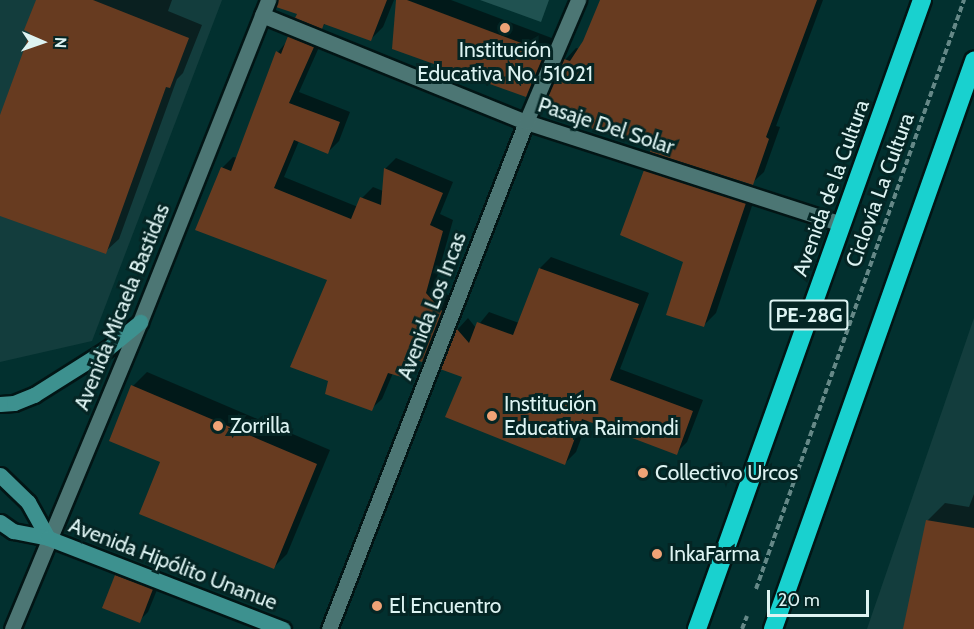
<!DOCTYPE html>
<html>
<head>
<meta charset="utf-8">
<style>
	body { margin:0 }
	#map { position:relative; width:974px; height:629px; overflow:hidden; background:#02302f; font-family:Cabin,sans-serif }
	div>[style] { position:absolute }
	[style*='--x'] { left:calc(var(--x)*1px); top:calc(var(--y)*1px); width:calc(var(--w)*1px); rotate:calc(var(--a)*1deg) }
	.built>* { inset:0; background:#133d3d }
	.green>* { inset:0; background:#205251 }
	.shadow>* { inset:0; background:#0007 }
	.building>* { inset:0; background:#673b20 }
	.path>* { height:4px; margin-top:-2px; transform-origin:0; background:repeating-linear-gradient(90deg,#658887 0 6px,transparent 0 9px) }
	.roads { filter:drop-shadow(2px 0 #021515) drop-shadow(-2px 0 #021515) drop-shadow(0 2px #021515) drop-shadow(0 -2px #021515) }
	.street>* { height:15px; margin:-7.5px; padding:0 7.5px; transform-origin:7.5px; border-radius:7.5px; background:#4c7674 }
	.secondary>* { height:15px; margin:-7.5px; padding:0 7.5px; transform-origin:7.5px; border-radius:7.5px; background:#3d918f }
	.highway>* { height:18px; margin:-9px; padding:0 9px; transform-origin:9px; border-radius:9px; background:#19d1cf }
	.dots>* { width:16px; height:16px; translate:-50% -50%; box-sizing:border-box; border:3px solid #042524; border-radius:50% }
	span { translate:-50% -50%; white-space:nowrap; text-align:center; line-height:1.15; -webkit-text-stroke:6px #042524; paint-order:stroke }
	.shield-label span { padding:2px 4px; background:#042524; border:2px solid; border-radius:4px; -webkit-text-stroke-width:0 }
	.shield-label { font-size:20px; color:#ddf3f2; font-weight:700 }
	.poi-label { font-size:21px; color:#ddf3f2 }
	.left { translate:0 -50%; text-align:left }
	.street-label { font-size:21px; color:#ddf3f2 }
	.north { position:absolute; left:12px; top:12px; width:60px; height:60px; -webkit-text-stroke:4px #042524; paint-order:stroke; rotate:92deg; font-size:16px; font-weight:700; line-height:24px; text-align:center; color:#ddf3f2 }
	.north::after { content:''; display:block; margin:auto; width:21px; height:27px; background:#ddf3f2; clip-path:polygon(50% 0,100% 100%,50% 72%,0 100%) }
	.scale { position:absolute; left:767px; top:590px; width:102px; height:27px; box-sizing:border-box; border:3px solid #ddf3f2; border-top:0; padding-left:8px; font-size:18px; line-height:21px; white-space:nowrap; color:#ddf3f2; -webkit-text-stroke:4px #042524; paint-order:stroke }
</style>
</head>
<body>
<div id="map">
	<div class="built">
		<div style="clip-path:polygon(0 0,222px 0,92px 341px,0 362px)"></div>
		<div style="clip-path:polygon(974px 318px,974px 629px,867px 629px)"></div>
	</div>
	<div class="green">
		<div style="clip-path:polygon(480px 0,549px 0,541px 22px)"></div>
	</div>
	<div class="shadow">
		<div style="clip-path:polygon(38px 0,172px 0,168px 11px,202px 25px,183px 73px,177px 79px,119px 239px,105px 252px,0 214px,0 120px,32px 32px)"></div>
		<div style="clip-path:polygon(304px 0,394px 0,383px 27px,371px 39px,326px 23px,322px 27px)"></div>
		<div style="clip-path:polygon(397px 0,451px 0,557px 40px,538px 83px,526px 95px)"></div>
		<div style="clip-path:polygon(602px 0,823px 0,776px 126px,780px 127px,764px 172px,752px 183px,653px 148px,565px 60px,576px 48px,580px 49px)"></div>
		<div style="clip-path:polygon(300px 26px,324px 36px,299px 92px,350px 112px,339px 141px,328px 152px,299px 141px,284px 177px,358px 207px,362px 198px,373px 187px,383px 191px,385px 169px,396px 158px,453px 182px,440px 214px,453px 220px,436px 281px,452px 300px,433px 350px,422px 361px,418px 359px,404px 377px,393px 373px,382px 399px,371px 409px,330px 380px,329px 279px,197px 229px,223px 167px,233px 157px,238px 158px,278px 52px)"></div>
		<div style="clip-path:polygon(657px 159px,757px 191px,716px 313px,703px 326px,684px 262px,645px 171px)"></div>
		<div style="clip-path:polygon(551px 257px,649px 293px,620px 369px,703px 400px,687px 442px,676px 453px,588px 420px,576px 452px,565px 463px,464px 376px,442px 368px,458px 329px,468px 318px,476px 328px,489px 312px,519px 323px,540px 268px)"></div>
		<div style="clip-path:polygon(147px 372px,330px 450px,287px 554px,273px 568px,162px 461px,133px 386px)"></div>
		<div style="clip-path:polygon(974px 494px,974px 629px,905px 629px,927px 521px,945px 503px,969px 507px)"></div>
		<div style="clip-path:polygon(126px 567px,161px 580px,148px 612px,139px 621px,104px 607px,117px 575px)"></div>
	</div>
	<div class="building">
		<div style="clip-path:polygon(36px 0,93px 0,189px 38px,170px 88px,166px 87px,106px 254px,0 216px,0 115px,30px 33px,24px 30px)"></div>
		<div style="clip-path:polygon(278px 0,387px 0,371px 41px,324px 24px,322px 29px,295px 18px,297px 14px,276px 7px)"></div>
		<div style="clip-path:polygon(396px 0,407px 0,545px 52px,526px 97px,392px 49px)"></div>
		<div style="clip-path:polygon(600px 0,817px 0,766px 137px,769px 139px,753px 185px,650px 152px,651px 149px,553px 115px,556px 108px,545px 103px,564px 59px,570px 61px,583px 41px)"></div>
		<div style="clip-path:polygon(288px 36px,314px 47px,289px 103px,340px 122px,328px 154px,294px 140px,274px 188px,351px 219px,360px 197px,381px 205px,384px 168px,443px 193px,430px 225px,443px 231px,426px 293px,442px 311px,422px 362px,414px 359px,405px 378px,388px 373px,372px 411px,325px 394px,328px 381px,290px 367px,327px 280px,195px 230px,221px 167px,231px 171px,276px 51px,281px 54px)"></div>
		<div style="clip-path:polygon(644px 170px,746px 203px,704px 327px,666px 315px,683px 262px,620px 235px)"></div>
		<div style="clip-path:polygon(539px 268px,639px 304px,610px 380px,693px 411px,677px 455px,582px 419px,565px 465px,445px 417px,462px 377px,440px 369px,456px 328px,469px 343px,477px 322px,513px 335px)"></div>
		<div style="clip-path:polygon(131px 385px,317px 464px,274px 569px,139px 514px,160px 462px,109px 441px)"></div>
		<div style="clip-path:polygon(926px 520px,974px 528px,974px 629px,903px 629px)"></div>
		<div style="clip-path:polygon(115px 575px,153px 589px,140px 623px,102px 608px)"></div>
	</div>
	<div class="path">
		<div style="--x:756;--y:589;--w:625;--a:-70.55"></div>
		<div style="--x:742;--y:629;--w:14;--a:-69"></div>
	</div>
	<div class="roads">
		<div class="street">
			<div style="--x:262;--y:15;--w:285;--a:22.1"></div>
			<div style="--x:526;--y:122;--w:332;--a:17.9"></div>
			<div style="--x:12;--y:629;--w:333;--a:-67.4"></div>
			<div style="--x:140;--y:322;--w:347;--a:-68.3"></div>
			<div style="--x:329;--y:629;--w:544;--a:-68.77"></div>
			<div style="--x:526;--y:122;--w:133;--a:-66.9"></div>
		</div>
		<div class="secondary">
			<div style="--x:0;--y:404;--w:14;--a:-4"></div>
			<div style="--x:14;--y:403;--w:22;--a:-22"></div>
			<div style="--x:34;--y:395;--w:86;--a:-32.2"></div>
			<div style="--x:107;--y:349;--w:43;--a:-39.3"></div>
			<div style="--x:0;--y:475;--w:39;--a:44"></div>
			<div style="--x:28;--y:502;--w:41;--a:60.9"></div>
			<div style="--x:0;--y:522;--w:16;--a:35"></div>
			<div style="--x:13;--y:531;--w:36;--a:11"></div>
			<div style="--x:48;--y:538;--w:252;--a:21.2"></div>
		</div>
		<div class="highway">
			<div style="--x:697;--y:629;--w:668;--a:-70.32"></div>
			<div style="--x:773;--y:629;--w:603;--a:-70.51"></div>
		</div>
	</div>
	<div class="dots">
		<div style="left:505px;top:28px;background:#efa376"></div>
		<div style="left:492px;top:416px;background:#efa376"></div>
		<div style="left:218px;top:426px;background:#efa376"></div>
		<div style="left:643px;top:473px;background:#efa376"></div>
		<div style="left:657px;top:554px;background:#efa376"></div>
		<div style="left:377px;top:606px;background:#efa376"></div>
	</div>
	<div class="shield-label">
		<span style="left:809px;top:315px">PE-28G</span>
	</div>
	<div class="poi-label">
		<span style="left:505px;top:62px">Institución<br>Educativa No. 51021</span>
		<span class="left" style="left:504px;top:416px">Institución<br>Educativa Raimondi</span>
		<span class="left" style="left:230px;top:426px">Zorrilla</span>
		<span class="left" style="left:655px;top:473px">Collectivo Urcos</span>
		<span class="left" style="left:669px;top:554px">InkaFarma</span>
		<span class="left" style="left:389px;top:606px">El Encuentro</span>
	</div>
	<div class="street-label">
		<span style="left:606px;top:126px;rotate:18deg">Pasaje Del Solar</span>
		<span style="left:831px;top:188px;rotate:-70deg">Avenida de la Cultura</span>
		<span style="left:880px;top:190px;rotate:-70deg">Ciclovía La Cultura</span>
		<span style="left:432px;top:306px;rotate:-69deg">Avenida Los Incas</span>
		<span style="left:122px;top:307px;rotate:-68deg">Avenida Micaela Bastidas</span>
		<span style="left:173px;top:564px;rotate:21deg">Avenida Hipólito Unanue</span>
	</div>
	<div class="north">N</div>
	<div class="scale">20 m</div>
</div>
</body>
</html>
